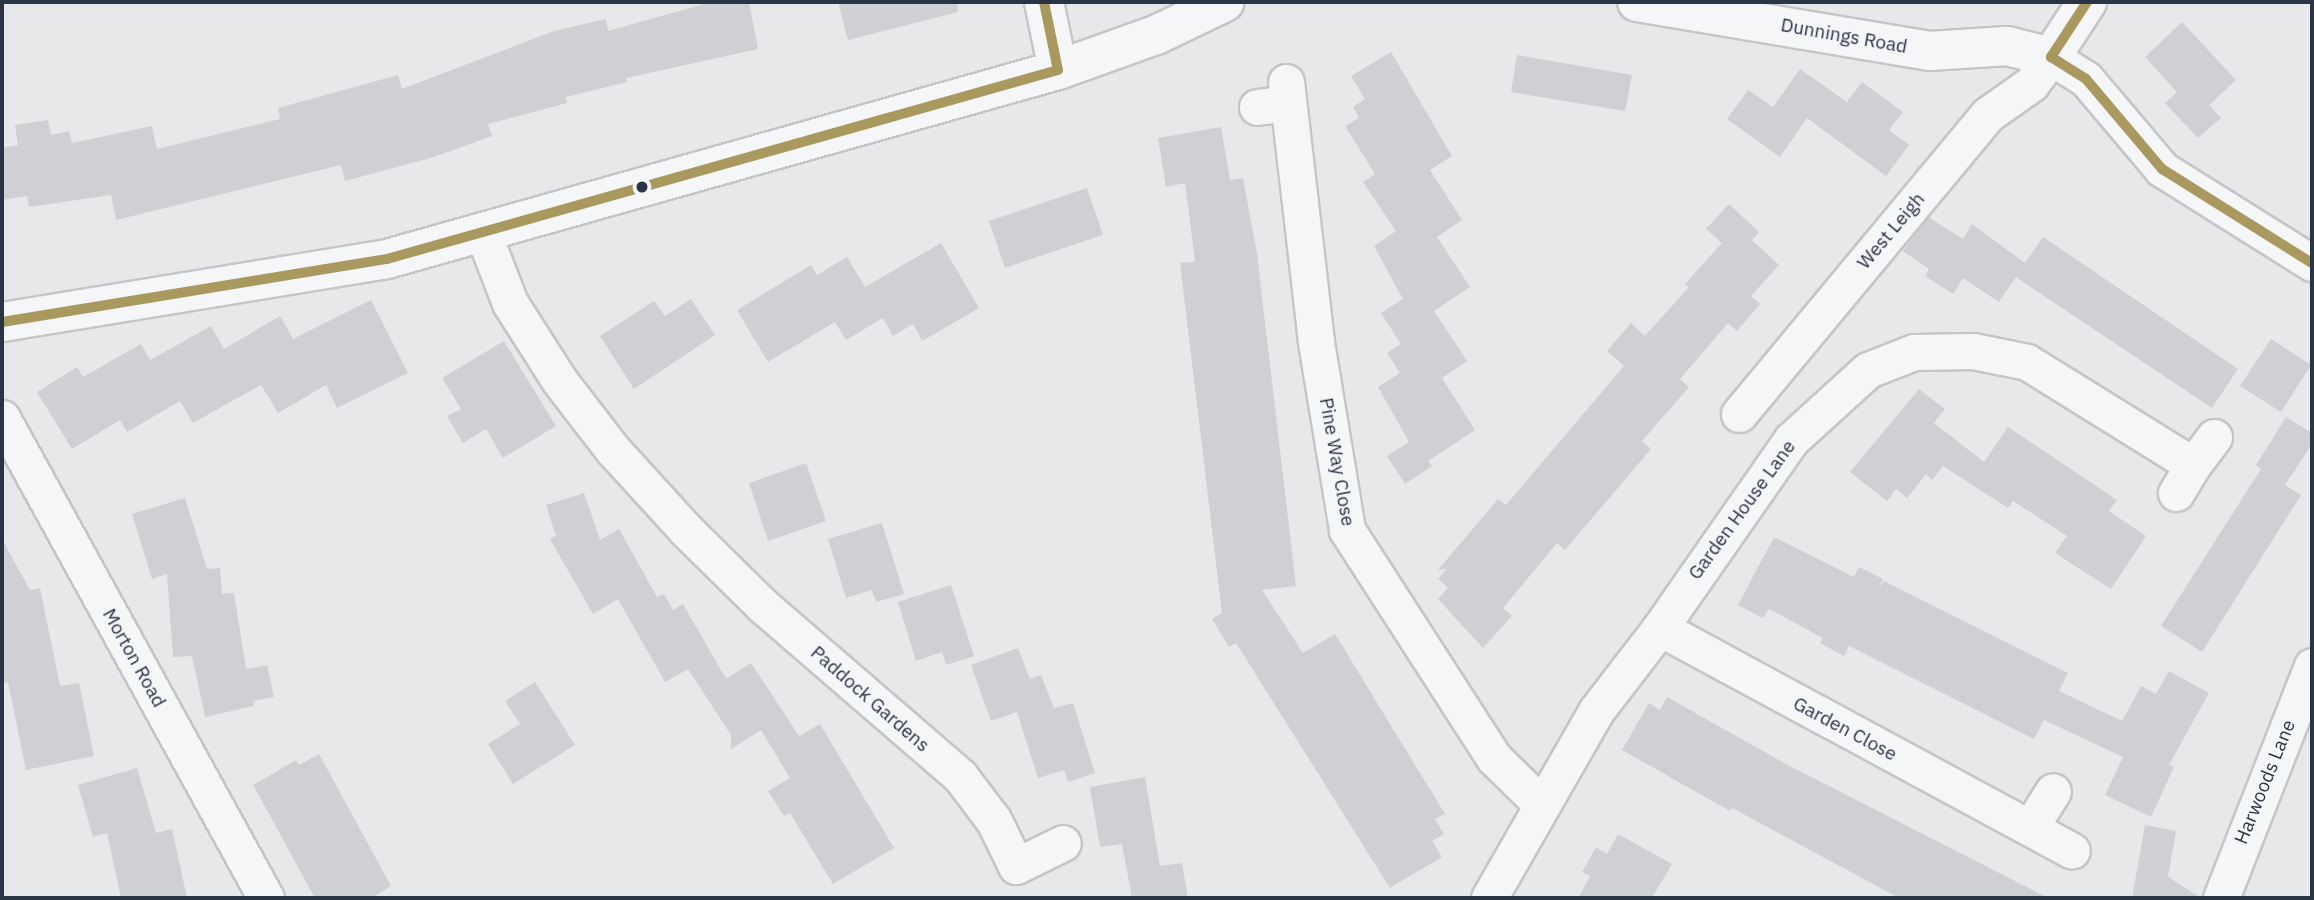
<!DOCTYPE html>
<html>
<head>
<meta charset="utf-8">
<style>
	body { margin:0 }
	#map { position:relative; width:2314px; height:900px; overflow:hidden; background:#e6e8ea; font-family:"IBM Plex Sans",sans-serif }
	div>[style] { position:absolute }
	[style*='--x'] { left:calc(var(--x)*1px); top:calc(var(--y)*1px); width:calc(var(--w)*1px); rotate:calc(var(--a)*1deg) }
	.building>* { inset:0; background:#ced0d3 }
	.roads { filter:drop-shadow(2px 0 #c4c6c8) drop-shadow(-2px 0 #c4c6c8) drop-shadow(0 2px #c4c6c8) drop-shadow(0 -2px #c4c6c8) }
	.minor>* { height:35px; margin:-17.5px; padding:0 17.5px; transform-origin:17.5px; border-radius:17.5px; background:#f5f6f7 }
	.tertiary>* { height:38px; margin:-19px; padding:0 19px; transform-origin:19px; border-radius:19px; background:#f5f6f7 }
	.bus-1>* { height:10px; margin:-5px; padding:0 5px; transform-origin:5px; border-radius:5px; background:#a9995f }
	.dots>* { width:19px; height:19px; translate:-50% -50%; box-sizing:border-box; border:4px solid #f4f6f9; border-radius:50% }
	span { translate:-50% -50%; white-space:nowrap; text-align:center; line-height:1.15; -webkit-text-stroke:5px #f4f6f9; paint-order:stroke }
	.street-label { font-size:19px; color:#2b3445 }
	.frame { position:absolute; inset:0; border:4px solid #2b3445; pointer-events:none }
</style>
</head>
<body>
<div id="map">
	<div class="building">
		<div style="clip-path:polygon(711px 2px,749px 2px,758px 49px,626px 78px,627px 82px,566px 97px,567px 103px,488px 124px,492px 136px,434px 157px,345px 181px,341px 165px,116px 220px,111px 195px,29px 207px,27px 196px,2px 200px,2px 148px,18px 145px,15px 125px,48px 120px,51px 135px,69px 131px,72px 143px,152px 126px,157px 149px,280px 119px,278px 108px,398px 75px,402px 89px,554px 31px,606px 19px,608px 31px)"></div>
		<div style="clip-path:polygon(838px 2px,957px 2px,958px 12px,848px 40px)"></div>
		<div style="clip-path:polygon(2182px 22px,2236px 80px,2209px 105px,2221px 118px,2198px 138px,2165px 103px,2177px 92px,2145px 57px)"></div>
		<div style="clip-path:polygon(1391px 52px,1452px 156px,1430px 170px,1462px 220px,1437px 237px,1470px 287px,1434px 311px,1467px 361px,1442px 378px,1475px 430px,1428px 461px,1432px 466px,1405px 484px,1387px 456px,1409px 442px,1378px 387px,1400px 373px,1387px 353px,1401px 344px,1381px 313px,1403px 299px,1374px 246px,1396px 231px,1363px 182px,1375px 174px,1345px 126px,1359px 118px,1353px 107px,1365px 99px,1351px 76px)"></div>
		<div style="clip-path:polygon(1517px 55px,1632px 75px,1625px 111px,1511px 92px)"></div>
		<div style="clip-path:polygon(1800px 69px,1847px 102px,1862px 82px,1903px 112px,1889px 130px,1909px 145px,1886px 176px,1807px 118px,1780px 157px,1727px 119px,1748px 90px,1773px 107px)"></div>
		<div style="clip-path:polygon(1221px 127px,1230px 180px,1243px 178px,1257px 254px,1296px 586px,1262px 590px,1303px 653px,1335px 634px,1445px 814px,1435px 819px,1444px 834px,1432px 841px,1442px 857px,1390px 888px,1236px 643px,1229px 647px,1212px 619px,1222px 613px,1180px 263px,1195px 262px,1185px 183px,1166px 187px,1158px 138px)"></div>
		<div style="clip-path:polygon(1087px 188px,1103px 235px,1005px 268px,989px 221px)"></div>
		<div style="clip-path:polygon(1729px 204px,1759px 232px,1752px 240px,1779px 265px,1751px 296px,1760px 304px,1737px 331px,1728px 323px,1680px 379px,1689px 387px,1642px 441px,1651px 449px,1565px 550px,1557px 543px,1503px 608px,1512px 616px,1483px 648px,1438px 599px,1448px 588px,1438px 579px,1447px 569px,1438px 570px,1498px 499px,1506px 505px,1624px 366px,1607px 351px,1631px 323px,1645px 336px,1689px 287px,1685px 284px,1722px 243px,1706px 229px)"></div>
		<div style="clip-path:polygon(1928px 217px,1963px 239px,1972px 224px,2025px 263px,2043px 237px,2238px 369px,2212px 408px,2016px 277px,1999px 302px,1963px 278px,1953px 294px,1925px 276px,1929px 269px,1903px 251px)"></div>
		<div style="clip-path:polygon(941px 243px,979px 308px,922px 341px,913px 324px,893px 336px,883px 318px,846px 340px,835px 322px,768px 362px,737px 310px,811px 265px,817px 275px,847px 257px,865px 287px)"></div>
		<div style="clip-path:polygon(691px 299px,715px 335px,634px 389px,600px 336px,654px 301px,665px 316px)"></div>
		<div style="clip-path:polygon(371px 300px,408px 373px,337px 408px,326px 385px,278px 413px,261px 385px,193px 423px,180px 401px,127px 432px,120px 420px,72px 449px,37px 392px,77px 367px,83px 377px,141px 344px,150px 360px,211px 326px,224px 349px,280px 316px,293px 339px)"></div>
		<div style="clip-path:polygon(2271px 339px,2311px 365px,2281px 412px,2240px 386px)"></div>
		<div style="clip-path:polygon(504px 341px,556px 426px,503px 458px,486px 429px,463px 443px,447px 416px,461px 409px,442px 378px)"></div>
		<div style="clip-path:polygon(1919px 389px,1945px 409px,1934px 423px,1984px 462px,2008px 427px,2117px 500px,2109px 511px,2146px 536px,2111px 589px,2055px 553px,2067px 536px,2013px 501px,2008px 508px,1943px 466px,1932px 480px,1926px 474px,1907px 498px,1896px 489px,1887px 501px,1850px 472px)"></div>
		<div style="clip-path:polygon(2286px 417px,2312px 433px,2312px 444px,2285px 485px,2301px 495px,2202px 652px,2161px 626px,2261px 469px,2256px 465px)"></div>
		<div style="clip-path:polygon(806px 463px,826px 521px,768px 541px,749px 483px)"></div>
		<div style="clip-path:polygon(584px 493px,600px 540px,619px 529px,657px 597px,664px 594px,673px 610px,683px 604px,726px 679px,751px 663px,799px 736px,820px 724px,894px 848px,833px 884px,790px 813px,784px 816px,768px 791px,790px 778px,761px 730px,731px 749px,731px 735px,688px 669px,665px 682px,618px 599px,593px 614px,550px 539px,556px 536px,546px 505px)"></div>
		<div style="clip-path:polygon(185px 498px,207px 569px,220px 568px,222px 594px,234px 593px,246px 669px,267px 665px,274px 697px,253px 701px,254px 706px,205px 717px,192px 656px,173px 657px,167px 574px,152px 579px,132px 514px)"></div>
		<div style="clip-path:polygon(882px 523px,904px 594px,876px 602px,872px 590px,846px 598px,828px 539px)"></div>
		<div style="clip-path:polygon(1774px 537px,1854px 577px,1859px 567px,1883px 579px,1878px 589px,1884px 581px,2068px 673px,2059px 691px,2122px 721px,2141px 686px,2156px 694px,2169px 671px,2209px 693px,2169px 765px,2174px 767px,2151px 817px,2105px 795px,2123px 757px,2044px 720px,2034px 739px,1849px 646px,1844px 656px,1820px 643px,1823px 638px,1769px 609px,1763px 618px,1738px 605px)"></div>
		<div style="clip-path:polygon(2px 539px,30px 590px,40px 588px,60px 686px,79px 683px,94px 756px,26px 770px,8px 682px,2px 683px)"></div>
		<div style="clip-path:polygon(951px 585px,974px 656px,946px 665px,942px 652px,916px 661px,898px 602px)"></div>
		<div style="clip-path:polygon(1018px 648px,1030px 679px,1041px 675px,1054px 708px,1073px 703px,1095px 773px,1068px 782px,1064px 770px,1038px 778px,1017px 712px,991px 721px,971px 665px)"></div>
		<div style="clip-path:polygon(535px 682px,575px 745px,513px 784px,488px 744px,520px 724px,505px 701px)"></div>
		<div style="clip-path:polygon(1667px 697px,1784px 763px,2048px 898px,1899px 898px,1732px 808px,1730px 811px,1622px 750px,1649px 703px,1660px 710px)"></div>
		<div style="clip-path:polygon(319px 754px,391px 886px,371px 898px,315px 898px,253px 785px,296px 760px,299px 765px)"></div>
		<div style="clip-path:polygon(137px 768px,156px 833px,172px 829px,187px 898px,121px 898px,107px 833px,93px 837px,78px 785px)"></div>
		<div style="clip-path:polygon(1145px 777px,1160px 866px,1182px 863px,1188px 898px,1132px 898px,1122px 844px,1100px 847px,1090px 787px)"></div>
		<div style="clip-path:polygon(2145px 825px,2176px 831px,2168px 877px,2201px 898px,2132px 898px)"></div>
		<div style="clip-path:polygon(1618px 834px,1672px 864px,1652px 898px,1578px 898px,1590px 876px,1582px 872px,1596px 847px,1607px 854px)"></div>
	</div>
	<div class="roads">
		<div class="minor">
			<div style="--x:1286;--y:82;--w:262;--a:83.4"></div>
			<div style="--x:1316;--y:342;--w:191;--a:80.6"></div>
			<div style="--x:1347;--y:530;--w:271;--a:57.2"></div>
			<div style="--x:1494;--y:758;--w:66;--a:44.4"></div>
			<div style="--x:1257;--y:107;--w:31;--a:-7"></div>
			<div style="--x:483;--y:233;--w:75;--a:68.9"></div>
			<div style="--x:510;--y:303;--w:91;--a:57.5"></div>
			<div style="--x:559;--y:380;--w:88;--a:52.4"></div>
			<div style="--x:613;--y:450;--w:108;--a:47.6"></div>
			<div style="--x:686;--y:530;--w:108;--a:44.6"></div>
			<div style="--x:763;--y:606;--w:260;--a:40.8"></div>
			<div style="--x:960;--y:776;--w:56;--a:52.9"></div>
			<div style="--x:994;--y:821;--w:50;--a:63.9"></div>
			<div style="--x:1016;--y:866;--w:52;--a:-26.1"></div>
			<div style="--x:1739;--y:414;--w:388;--a:-50.3"></div>
			<div style="--x:1987;--y:115;--w:54;--a:-35.2"></div>
			<div style="--x:2031;--y:84;--w:34;--a:-53"></div>
			<div style="--x:2051;--y:57;--w:41;--a:32.2"></div>
			<div style="--x:2086;--y:79;--w:118;--a:49.8"></div>
			<div style="--x:2162;--y:169;--w:177;--a:32.1"></div>
			<div style="--x:2;--y:418;--w:548;--a:61.19"></div>
			<div style="--x:2176;--y:493;--w:33;--a:-59"></div>
			<div style="--x:1660;--y:628;--w:468;--a:28.4"></div>
			<div style="--x:2031;--y:826;--w:41;--a:-57.8"></div>
			<div style="--x:1489;--y:898;--w:215;--a:-60.2"></div>
			<div style="--x:1596;--y:711;--w:105;--a:-52.4"></div>
			<div style="--x:1660;--y:628;--w:229;--a:-55.1"></div>
			<div style="--x:1791;--y:440;--w:104;--a:-42.3"></div>
			<div style="--x:1868;--y:370;--w:49;--a:-21.4"></div>
			<div style="--x:1914;--y:352;--w:59;--a:-1"></div>
			<div style="--x:1973;--y:351;--w:55;--a:11.5"></div>
			<div style="--x:2027;--y:362;--w:195;--a:31.8"></div>
			<div style="--x:2193;--y:465;--w:35;--a:-53"></div>
			<div style="--x:2221;--y:898;--w:249;--a:-68.6"></div>
		</div>
		<div class="tertiary">
			<div style="--x:1044;--y:2;--w:69;--a:78.4"></div>
			<div style="--x:1637;--y:2;--w:297;--a:9.5"></div>
			<div style="--x:1930;--y:51;--w:77;--a:-3.7"></div>
			<div style="--x:2007;--y:46;--w:45;--a:14"></div>
			<div style="--x:2051;--y:57;--w:66;--a:-56.8"></div>
			<div style="--x:2;--y:322;--w:390;--a:-9.3"></div>
			<div style="--x:387;--y:259;--w:697;--a:-15.73"></div>
			<div style="--x:1058;--y:70;--w:104;--a:-19.7"></div>
			<div style="--x:1156;--y:35;--w:76;--a:-25.6"></div>
		</div>
	</div>
	<div class="bus-1">
		<div style="--x:1044;--y:2;--w:69;--a:78.4"></div>
		<div style="--x:2087;--y:2;--w:66;--a:123.2"></div>
		<div style="--x:2051;--y:57;--w:41;--a:32.2"></div>
		<div style="--x:2086;--y:79;--w:118;--a:49.8"></div>
		<div style="--x:2162;--y:169;--w:177;--a:32.1"></div>
		<div style="--x:2;--y:322;--w:390;--a:-9.3"></div>
		<div style="--x:387;--y:259;--w:697;--a:-15.73"></div>
	</div>
	<div class="dots">
		<div style="left:642px;top:187px;background:#2b3445"></div>
	</div>
	<div class="street-label">
		<span style="left:1844px;top:36px;rotate:10deg">Dunnings Road</span>
		<span style="left:1891px;top:231px;rotate:-50deg">West Leigh</span>
		<span style="left:1337px;top:462px;rotate:80deg">Pine Way Close</span>
		<span style="left:1742px;top:510px;rotate:-54deg">Garden House Lane</span>
		<span style="left:134px;top:658px;rotate:61deg">Morton Road</span>
		<span style="left:870px;top:699px;rotate:41deg">Paddock Gardens</span>
		<span style="left:1845px;top:729px;rotate:28deg">Garden Close</span>
		<span style="left:2265px;top:782px;rotate:-68deg">Harwoods Lane</span>
	</div>
	<div class="frame"></div>
</div>
</body>
</html>
